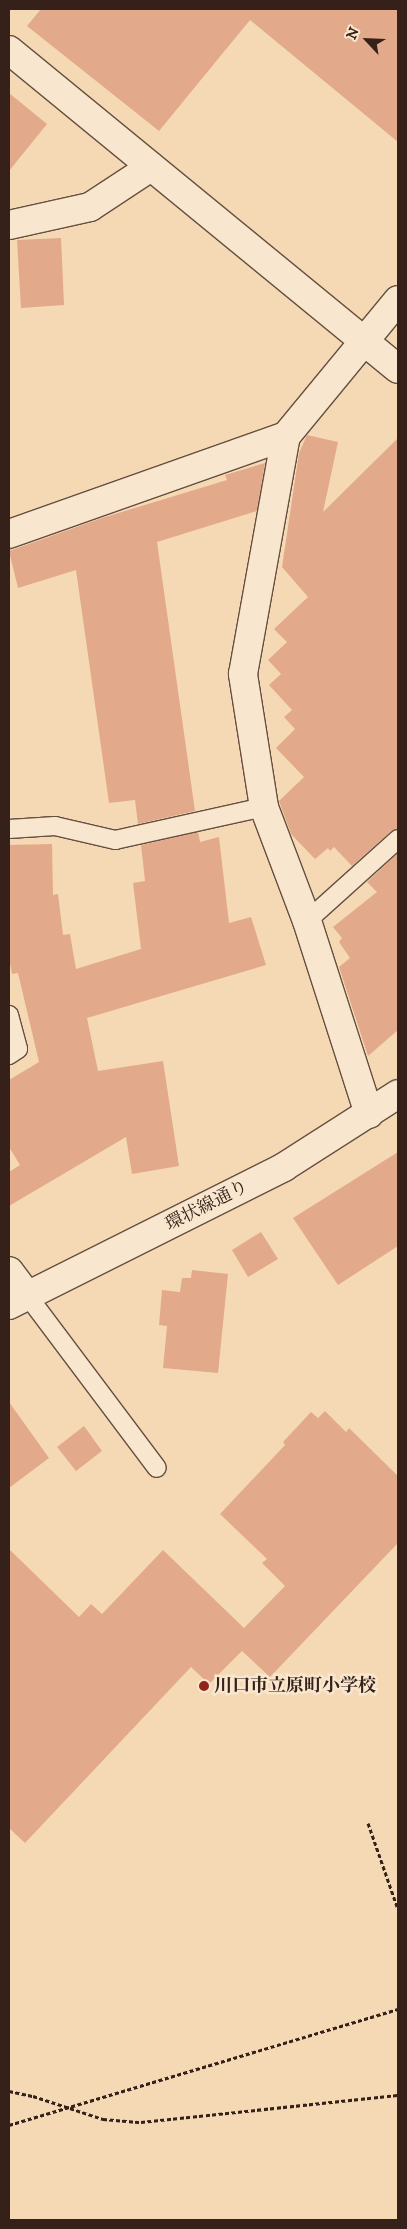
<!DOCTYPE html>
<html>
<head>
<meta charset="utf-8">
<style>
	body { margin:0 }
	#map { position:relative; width:407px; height:2229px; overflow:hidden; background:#f5d9b4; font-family:"IM FELL DW Pica","Noto Serif JP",serif }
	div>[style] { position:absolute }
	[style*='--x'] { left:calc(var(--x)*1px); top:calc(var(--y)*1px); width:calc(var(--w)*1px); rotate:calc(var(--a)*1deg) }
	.building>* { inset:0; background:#e2aa8a }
	.path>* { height:3px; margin-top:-1.5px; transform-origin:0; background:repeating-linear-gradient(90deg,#352119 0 4px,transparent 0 6.5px) }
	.roads { filter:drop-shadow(1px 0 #654f40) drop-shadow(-1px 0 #654f40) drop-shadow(0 1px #654f40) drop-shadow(0 -1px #654f40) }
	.service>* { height:18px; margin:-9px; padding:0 9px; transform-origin:9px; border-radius:9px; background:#f8e6ce }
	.minor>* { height:28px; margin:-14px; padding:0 14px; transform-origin:14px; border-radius:14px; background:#f8e6ce }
	.tertiary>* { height:28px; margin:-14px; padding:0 14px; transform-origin:14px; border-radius:14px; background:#f8e6ce }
	.dots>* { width:14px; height:14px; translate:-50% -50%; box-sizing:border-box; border:2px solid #f8e6ce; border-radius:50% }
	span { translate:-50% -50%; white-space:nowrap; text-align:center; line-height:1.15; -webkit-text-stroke:5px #f8e6ce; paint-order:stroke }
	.street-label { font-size:18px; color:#352119 }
	.poi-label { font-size:18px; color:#352119; font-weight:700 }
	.left { translate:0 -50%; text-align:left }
	.frame { position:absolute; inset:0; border:10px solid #352119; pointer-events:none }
	.north { position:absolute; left:342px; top:15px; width:50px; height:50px; -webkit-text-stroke:4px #f8e6ce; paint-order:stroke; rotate:295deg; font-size:14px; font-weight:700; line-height:20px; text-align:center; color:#352119 }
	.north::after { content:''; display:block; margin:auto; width:18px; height:22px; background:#352119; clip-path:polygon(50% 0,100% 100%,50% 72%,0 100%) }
</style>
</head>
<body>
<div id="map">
	<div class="building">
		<div style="clip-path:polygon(41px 9px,398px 9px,398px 142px,250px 20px,159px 131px,27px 26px)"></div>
		<div style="clip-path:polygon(9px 93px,47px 124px,9px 171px)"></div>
		<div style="clip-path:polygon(61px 238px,64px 305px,21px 308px,17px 240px)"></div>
		<div style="clip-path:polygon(307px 435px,338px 442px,323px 512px,398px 438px,398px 829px,391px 831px,352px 866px,334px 847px,330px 851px,328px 848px,315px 859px,291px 834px,279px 801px,304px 777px,276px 748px,295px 729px,284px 717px,292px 710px,269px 685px,281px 674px,268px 660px,287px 642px,274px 629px,308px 597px,282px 567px,299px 453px)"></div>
		<div style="clip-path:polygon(265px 463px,257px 511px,157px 542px,195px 811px,138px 824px,135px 800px,109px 803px,76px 570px,18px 588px,9px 551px,102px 518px,227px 480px,225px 475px)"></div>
		<div style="clip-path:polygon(198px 832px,200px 842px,219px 837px,229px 923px,251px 917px,266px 965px,87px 1018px,98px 1071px,163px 1061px,179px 1166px,132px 1174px,126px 1137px,9px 1206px,9px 1172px,20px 1165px,9px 1147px,9px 1080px,39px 1062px,18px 973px,12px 974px,9px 958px,9px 845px,52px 844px,53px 895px,58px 894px,63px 935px,70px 934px,76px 969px,141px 949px,133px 883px,145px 881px,141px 845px)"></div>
		<div style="clip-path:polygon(398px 853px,398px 1030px,368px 1056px,339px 967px,350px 958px,339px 942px,342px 938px,333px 927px,377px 892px,367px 882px)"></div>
		<div style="clip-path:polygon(398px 1152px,398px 1246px,338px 1285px,293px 1218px)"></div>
		<div style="clip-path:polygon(261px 1232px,278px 1259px,248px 1277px,232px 1250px)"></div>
		<div style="clip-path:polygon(192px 1270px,228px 1274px,218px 1373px,163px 1368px,167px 1326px,159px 1325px,162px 1290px,180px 1292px,182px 1278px,191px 1278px)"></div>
		<div style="clip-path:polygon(9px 1402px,49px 1458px,9px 1488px)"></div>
		<div style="clip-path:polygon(325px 1411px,346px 1432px,349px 1428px,398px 1476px,398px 1543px,270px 1677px,242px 1651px,209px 1684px,191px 1667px,25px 1843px,9px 1828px,9px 1549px,79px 1617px,91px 1604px,102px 1614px,163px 1550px,244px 1628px,285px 1586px,262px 1563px,267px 1559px,220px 1514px,285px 1445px,283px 1442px,311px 1412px,318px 1418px)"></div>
		<div style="clip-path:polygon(84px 1426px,102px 1451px,76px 1471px,57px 1447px)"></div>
	</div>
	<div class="path">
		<div style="--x:368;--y:1823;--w:91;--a:70.8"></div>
		<div style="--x:9;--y:2091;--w:25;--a:12"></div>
		<div style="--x:33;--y:2096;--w:74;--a:18.2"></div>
		<div style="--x:103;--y:2119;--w:38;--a:5"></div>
		<div style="--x:141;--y:2122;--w:258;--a:-6"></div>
		<div style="--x:9;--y:2125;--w:406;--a:-16.6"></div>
	</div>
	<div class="roads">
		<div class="service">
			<div style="--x:9;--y:829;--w:46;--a:-3.7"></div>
			<div style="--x:55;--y:826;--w:62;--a:13.1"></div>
			<div style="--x:115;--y:840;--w:153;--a:-12.5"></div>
			<div style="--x:307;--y:921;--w:122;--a:-42"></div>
			<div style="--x:9;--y:1015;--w:35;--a:75"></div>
			<div style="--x:18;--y:1049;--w:11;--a:146"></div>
			<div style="--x:27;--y:1295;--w:216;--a:53.1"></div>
		</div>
		<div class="minor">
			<div style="--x:9;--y:225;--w:83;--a:-12.5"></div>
			<div style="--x:90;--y:207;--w:73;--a:-33.3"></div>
			<div style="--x:9;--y:534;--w:294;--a:-19.5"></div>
			<div style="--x:369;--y:1114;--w:203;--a:-107.8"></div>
			<div style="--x:307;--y:921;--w:122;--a:-110.7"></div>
			<div style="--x:264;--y:807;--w:135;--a:-99"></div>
			<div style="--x:243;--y:674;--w:242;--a:-79.8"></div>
			<div style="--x:286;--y:436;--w:176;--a:-50.5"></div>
		</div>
		<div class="tertiary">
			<div style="--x:9;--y:50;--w:503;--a:39.35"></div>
			<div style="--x:9;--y:1271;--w:30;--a:53"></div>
			<div style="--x:9;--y:1305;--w:308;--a:-26.6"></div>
			<div style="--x:284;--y:1167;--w:135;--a:-32.6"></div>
		</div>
	</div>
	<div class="dots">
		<div style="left:204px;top:1686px;background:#8f2418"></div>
	</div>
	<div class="street-label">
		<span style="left:207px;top:1206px;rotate:-27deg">環状線通り</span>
	</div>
	<div class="poi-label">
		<span class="left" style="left:214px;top:1686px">川口市立原町小学校</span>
	</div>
	<div class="frame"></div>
	<div class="north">N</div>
</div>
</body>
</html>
